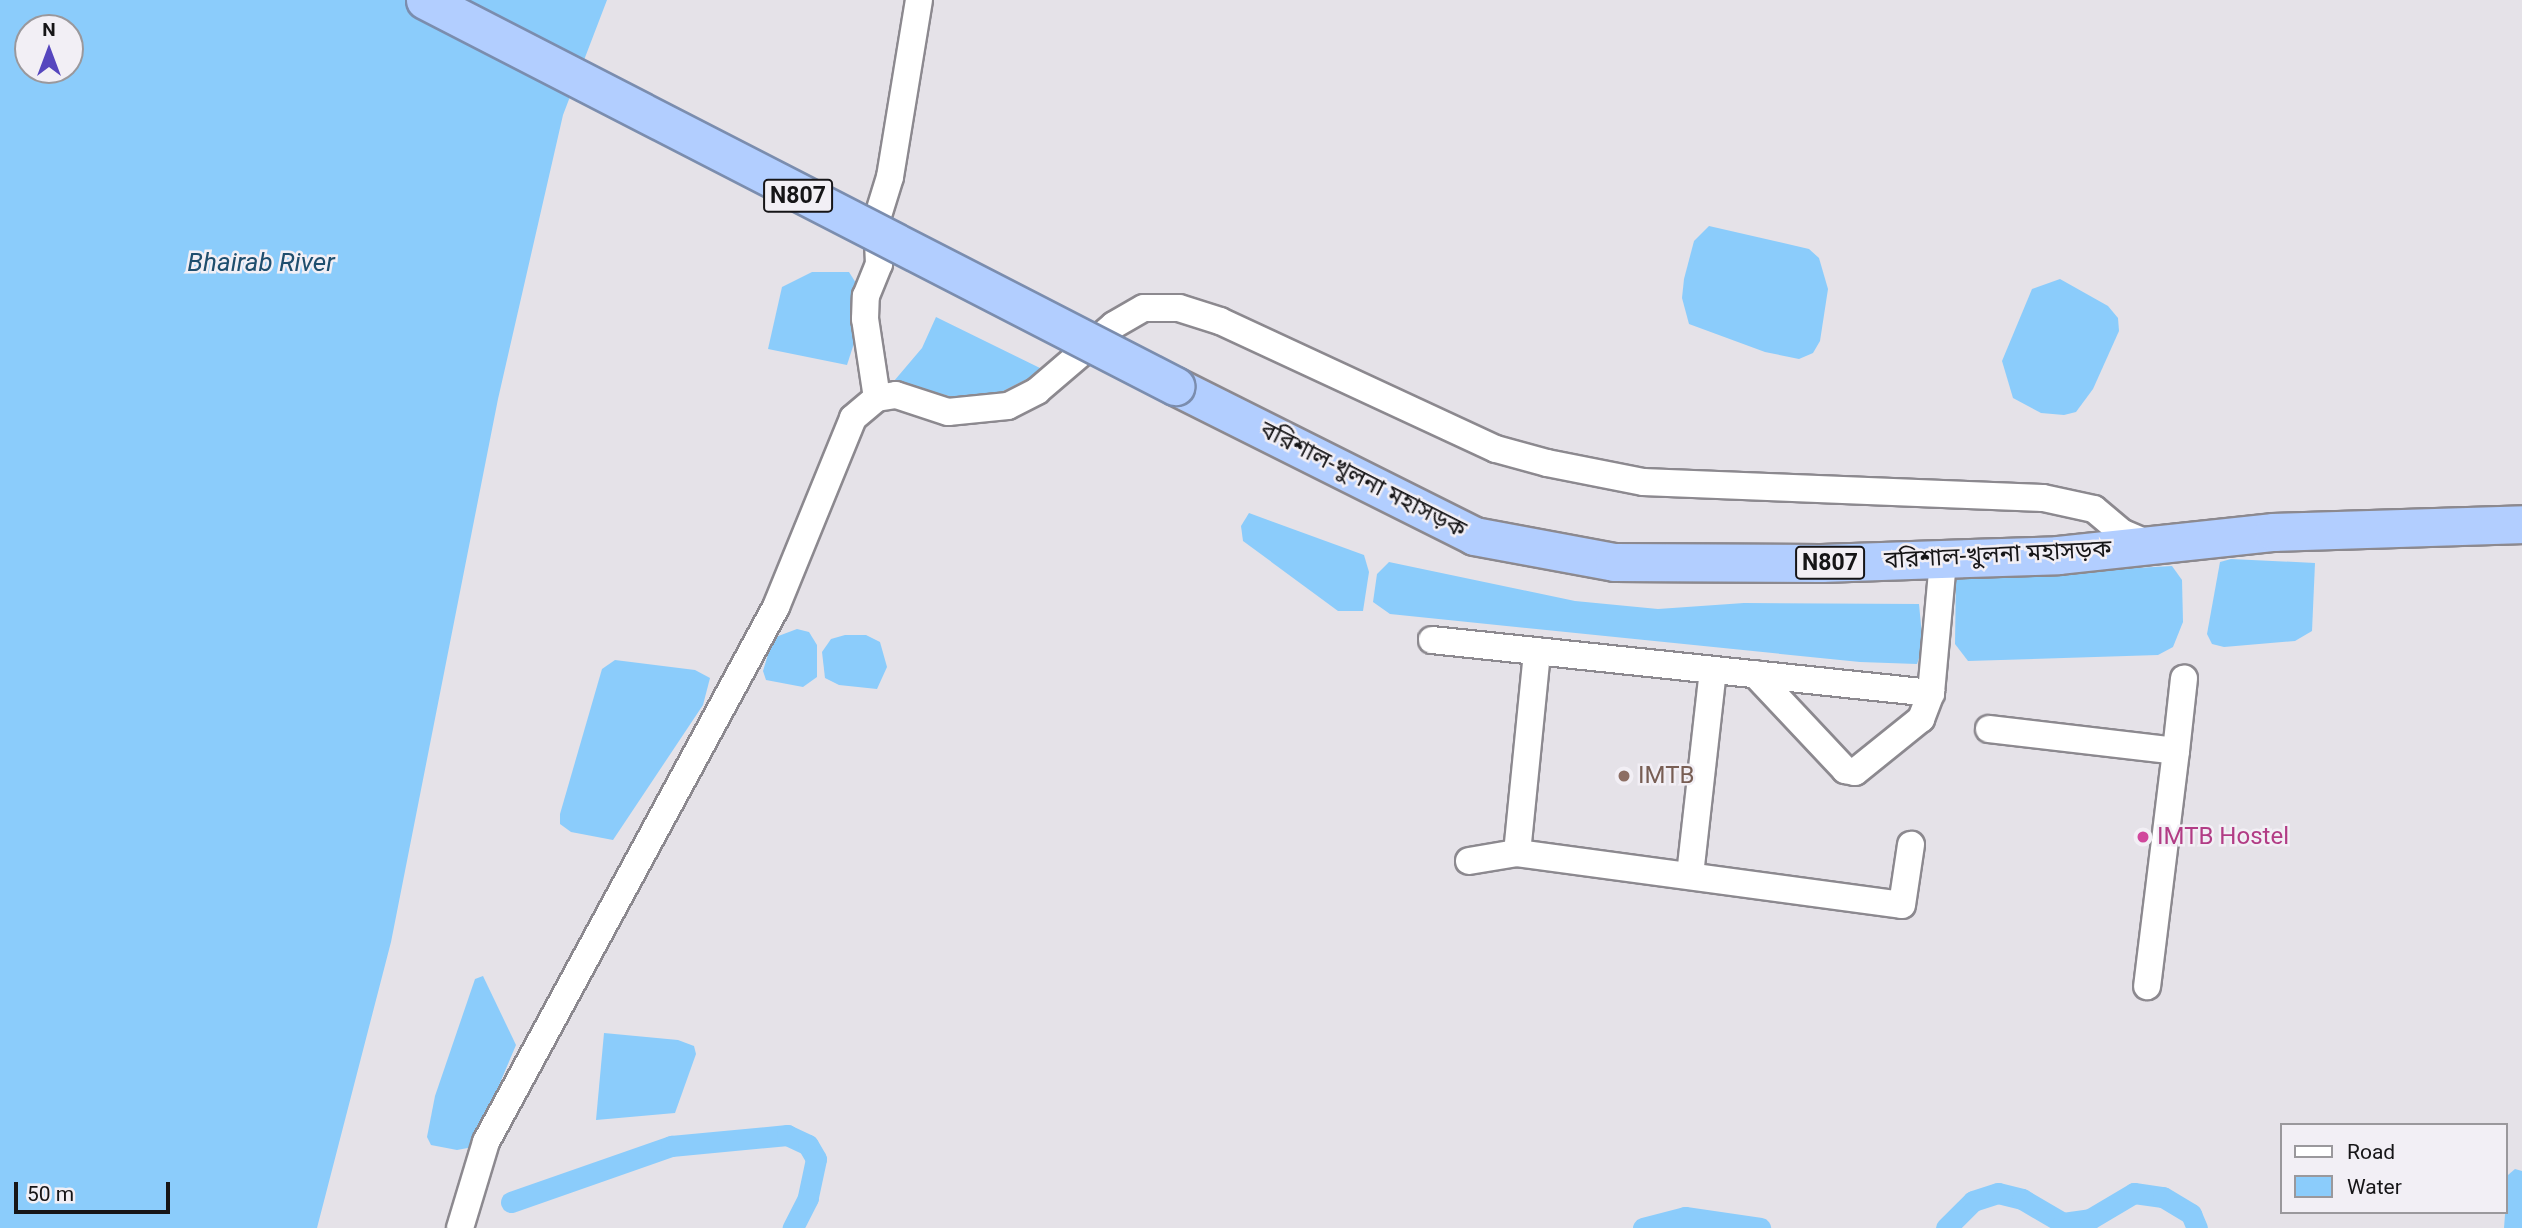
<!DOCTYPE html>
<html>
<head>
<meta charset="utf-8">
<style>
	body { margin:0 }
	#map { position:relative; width:2522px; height:1228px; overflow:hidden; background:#e5e2e8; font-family:Roboto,"Noto Sans Bengali",sans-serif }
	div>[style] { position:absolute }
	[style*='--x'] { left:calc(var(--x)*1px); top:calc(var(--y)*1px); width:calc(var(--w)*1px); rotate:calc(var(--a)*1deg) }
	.water>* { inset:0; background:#8bccfb }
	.canal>* { height:21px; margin:-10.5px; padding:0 10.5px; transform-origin:10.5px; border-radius:10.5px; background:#8bccfb }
	.roads { filter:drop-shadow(2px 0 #8c898f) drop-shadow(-2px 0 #8c898f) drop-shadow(0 2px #8c898f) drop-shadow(0 -2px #8c898f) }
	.minor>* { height:26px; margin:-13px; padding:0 13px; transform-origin:13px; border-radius:13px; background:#fff }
	.highway>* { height:37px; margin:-18.5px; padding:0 18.5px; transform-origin:18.5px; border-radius:18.5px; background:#b2ceff }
	.bridges { filter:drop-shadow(2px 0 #7b8dae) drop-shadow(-2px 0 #7b8dae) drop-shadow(0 2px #7b8dae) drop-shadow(0 -2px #7b8dae) }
	.highway-bridge>* { height:37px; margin:-18.5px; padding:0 18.5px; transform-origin:18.5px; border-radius:18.5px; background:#b2ceff }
	.dots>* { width:19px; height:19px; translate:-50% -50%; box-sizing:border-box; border:4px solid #f2eff5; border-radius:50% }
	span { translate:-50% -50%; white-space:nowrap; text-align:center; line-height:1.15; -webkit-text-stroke:5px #f2eff5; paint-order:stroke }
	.shield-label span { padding:2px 5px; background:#f2eff5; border:2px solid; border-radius:5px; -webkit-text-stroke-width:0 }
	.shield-label { font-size:23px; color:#161517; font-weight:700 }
	.street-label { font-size:24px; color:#161517 }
	.education-label { font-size:24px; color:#785e54 }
	.left { translate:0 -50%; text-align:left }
	.hotel-label { font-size:24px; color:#b23c85 }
	.water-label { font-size:26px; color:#1e4e6e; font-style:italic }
	.legend { position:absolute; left:2280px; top:1123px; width:228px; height:91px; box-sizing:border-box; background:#f2eff5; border:2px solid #9a989c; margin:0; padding:9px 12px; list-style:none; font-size:21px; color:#161517 }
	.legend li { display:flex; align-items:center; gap:14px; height:35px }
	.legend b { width:35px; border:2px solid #9a989c }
	.north { position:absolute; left:14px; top:14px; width:70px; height:70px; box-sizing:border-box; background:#f2eff5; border:2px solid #9a989c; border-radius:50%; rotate:0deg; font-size:19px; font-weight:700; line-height:28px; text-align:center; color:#161517 }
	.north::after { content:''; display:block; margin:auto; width:24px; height:32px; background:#5646be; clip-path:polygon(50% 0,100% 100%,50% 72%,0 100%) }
	.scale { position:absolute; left:14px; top:1182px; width:156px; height:32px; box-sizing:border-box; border:4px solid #161517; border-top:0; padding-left:9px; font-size:21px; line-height:24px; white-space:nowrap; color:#161517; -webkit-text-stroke:5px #f2eff5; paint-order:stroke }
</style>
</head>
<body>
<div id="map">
	<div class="water">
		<div style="clip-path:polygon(evenodd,0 0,607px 0,563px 115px,498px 399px,391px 942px,317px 1228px,0 1228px,0 0,28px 28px,70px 28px,70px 70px,28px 70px,28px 28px)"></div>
		<div style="clip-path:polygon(1709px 226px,1809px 249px,1819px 258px,1828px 289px,1820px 341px,1813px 353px,1799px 359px,1765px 352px,1689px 324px,1682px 298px,1684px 279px,1694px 241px)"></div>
		<div style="clip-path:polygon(812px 272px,849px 272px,861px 291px,857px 334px,847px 365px,768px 349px,782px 287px)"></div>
		<div style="clip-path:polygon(2060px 279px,2108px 306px,2118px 318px,2119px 331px,2093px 389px,2076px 412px,2064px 415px,2041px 413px,2013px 398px,2002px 361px,2032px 289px)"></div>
		<div style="clip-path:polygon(936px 317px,1042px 369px,1041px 372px,987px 399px,949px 396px,894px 381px,922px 348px)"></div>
		<div style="clip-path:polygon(1249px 513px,1364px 555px,1369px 572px,1363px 611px,1338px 611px,1243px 541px,1241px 526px)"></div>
		<div style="clip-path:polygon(2231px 559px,2315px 563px,2312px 631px,2295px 641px,2224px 647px,2212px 644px,2207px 634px,2220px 562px)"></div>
		<div style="clip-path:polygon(1389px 562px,1575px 601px,1658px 609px,1744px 603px,1919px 604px,1923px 646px,1917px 664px,1860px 662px,1390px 614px,1373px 602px,1377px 574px)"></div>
		<div style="clip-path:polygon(2172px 566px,2182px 580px,2183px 622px,2173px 647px,2158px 655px,1968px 661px,1955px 644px,1956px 578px)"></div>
		<div style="clip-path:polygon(797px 629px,809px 632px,817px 645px,817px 677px,803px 687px,766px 680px,763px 671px,773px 638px)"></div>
		<div style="clip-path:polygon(845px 635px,866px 635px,880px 642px,887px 667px,877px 689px,839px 685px,825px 678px,822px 652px,831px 639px)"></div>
		<div style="clip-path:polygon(615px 660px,695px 670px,710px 678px,703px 705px,613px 840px,571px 832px,560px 824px,560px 814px,602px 669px)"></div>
		<div style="clip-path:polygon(483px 976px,516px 1045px,473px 1147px,457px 1150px,431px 1145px,427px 1137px,435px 1096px,475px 979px)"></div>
		<div style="clip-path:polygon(604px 1033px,678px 1040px,694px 1046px,696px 1054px,675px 1113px,596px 1120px)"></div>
		<div style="clip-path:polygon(2515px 1169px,2522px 1171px,2522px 1228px,2504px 1228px,2508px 1175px)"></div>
	</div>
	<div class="canal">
		<div style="--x:511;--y:1202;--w:170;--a:-19.3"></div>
		<div style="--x:671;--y:1146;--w:117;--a:-5.4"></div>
		<div style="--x:787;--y:1135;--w:23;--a:25"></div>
		<div style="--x:808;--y:1145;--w:16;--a:60"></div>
		<div style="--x:816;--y:1159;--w:40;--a:102"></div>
		<div style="--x:808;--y:1198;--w:34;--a:117"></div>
		<div style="--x:1643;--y:1228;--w:43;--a:-14.7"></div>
		<div style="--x:1685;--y:1217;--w:76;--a:8.3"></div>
		<div style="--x:1946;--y:1228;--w:38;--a:-45"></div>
		<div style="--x:1973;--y:1201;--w:26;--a:-18"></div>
		<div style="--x:1998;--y:1193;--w:25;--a:14"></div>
		<div style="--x:2022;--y:1199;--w:48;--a:30.3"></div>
		<div style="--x:2063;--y:1223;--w:27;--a:-8"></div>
		<div style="--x:2090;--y:1219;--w:51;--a:-30.6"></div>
		<div style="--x:2134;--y:1193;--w:29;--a:8"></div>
		<div style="--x:2163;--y:1197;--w:33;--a:31"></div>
		<div style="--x:2191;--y:1214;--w:15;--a:67"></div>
	</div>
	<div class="roads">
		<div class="minor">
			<div style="--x:877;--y:398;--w:80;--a:-98.6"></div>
			<div style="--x:865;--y:319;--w:23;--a:-88"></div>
			<div style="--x:866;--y:296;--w:35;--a:-68"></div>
			<div style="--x:879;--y:264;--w:45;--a:-92.5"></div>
			<div style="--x:877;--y:219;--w:44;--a:-72.8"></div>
			<div style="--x:890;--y:177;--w:179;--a:-80.7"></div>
			<div style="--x:1432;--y:640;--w:502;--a:6.06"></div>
			<div style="--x:1931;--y:693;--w:121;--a:-84.8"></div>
			<div style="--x:1755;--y:674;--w:132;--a:46.8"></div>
			<div style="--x:1845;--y:770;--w:10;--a:11"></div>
			<div style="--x:1855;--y:772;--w:85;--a:-38.8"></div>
			<div style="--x:1921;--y:719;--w:28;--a:-69"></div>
			<div style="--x:1989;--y:729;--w:188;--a:6.7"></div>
			<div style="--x:2176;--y:751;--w:237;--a:97"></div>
			<div style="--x:2176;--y:751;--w:73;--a:-83.7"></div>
			<div style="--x:1517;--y:853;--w:203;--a:-84.3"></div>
			<div style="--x:1469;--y:861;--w:49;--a:-9.5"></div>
			<div style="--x:1517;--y:853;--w:388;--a:7.7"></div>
			<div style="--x:1902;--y:905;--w:61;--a:-81.5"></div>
			<div style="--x:1690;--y:875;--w:198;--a:-83.6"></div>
			<div style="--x:460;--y:1228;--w:90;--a:-73.2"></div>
			<div style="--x:486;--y:1142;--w:609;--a:-61.54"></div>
			<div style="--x:776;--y:607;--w:204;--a:-67.8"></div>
			<div style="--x:853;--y:418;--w:31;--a:-40"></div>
			<div style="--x:877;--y:398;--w:19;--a:-9"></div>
			<div style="--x:896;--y:395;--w:55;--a:18.1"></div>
			<div style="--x:948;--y:412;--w:60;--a:-5.7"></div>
			<div style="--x:1008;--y:406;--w:33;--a:-27"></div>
			<div style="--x:1037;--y:391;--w:101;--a:-40.6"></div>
			<div style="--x:1114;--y:325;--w:34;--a:-30"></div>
			<div style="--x:1144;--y:308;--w:35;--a:0"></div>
			<div style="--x:1179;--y:308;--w:43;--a:17.6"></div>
			<div style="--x:1220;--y:321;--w:304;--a:24.9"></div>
			<div style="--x:1496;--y:449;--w:53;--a:15.4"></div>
			<div style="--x:1547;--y:463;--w:98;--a:11.2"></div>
			<div style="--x:1643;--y:482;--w:400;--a:2.3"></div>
			<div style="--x:2043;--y:498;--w:52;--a:12.2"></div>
			<div style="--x:2094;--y:509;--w:38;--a:40"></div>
			<div style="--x:2123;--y:533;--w:30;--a:23"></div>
		</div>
		<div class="highway">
			<div style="--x:1175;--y:386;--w:335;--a:26.6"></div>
			<div style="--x:1474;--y:536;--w:142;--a:10.5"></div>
			<div style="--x:1614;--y:562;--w:207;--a:0.3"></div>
			<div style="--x:1821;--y:563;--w:237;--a:-1.9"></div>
			<div style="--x:2058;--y:555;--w:217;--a:-6.1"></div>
			<div style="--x:2274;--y:532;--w:248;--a:-1.8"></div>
		</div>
	</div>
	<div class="bridges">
		<div class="highway-bridge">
			<div style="--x:425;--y:0;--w:844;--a:27.23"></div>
		</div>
	</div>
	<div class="dots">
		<div style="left:1624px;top:776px;background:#8d6e63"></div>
		<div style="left:2143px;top:837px;background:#d1479c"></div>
	</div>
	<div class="shield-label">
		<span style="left:798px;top:196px">N807</span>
		<span style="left:1830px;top:563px">N807</span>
	</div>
	<div class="street-label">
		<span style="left:1363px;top:480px;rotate:27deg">বরিশাল-খুলনা মহাসড়ক</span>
		<span style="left:1998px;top:555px;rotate:-3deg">বরিশাল-খুলনা মহাসড়ক</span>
	</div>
	<div class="education-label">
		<span class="left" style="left:1638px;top:776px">IMTB</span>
	</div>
	<div class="hotel-label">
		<span class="left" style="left:2157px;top:837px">IMTB Hostel</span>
	</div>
	<div class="water-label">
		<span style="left:261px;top:263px">Bhairab River</span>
	</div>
	<ul class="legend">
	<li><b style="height:9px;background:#fff"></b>Road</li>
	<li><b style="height:19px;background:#8bccfb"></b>Water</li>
	</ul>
	<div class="north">N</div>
	<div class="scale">50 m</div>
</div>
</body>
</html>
